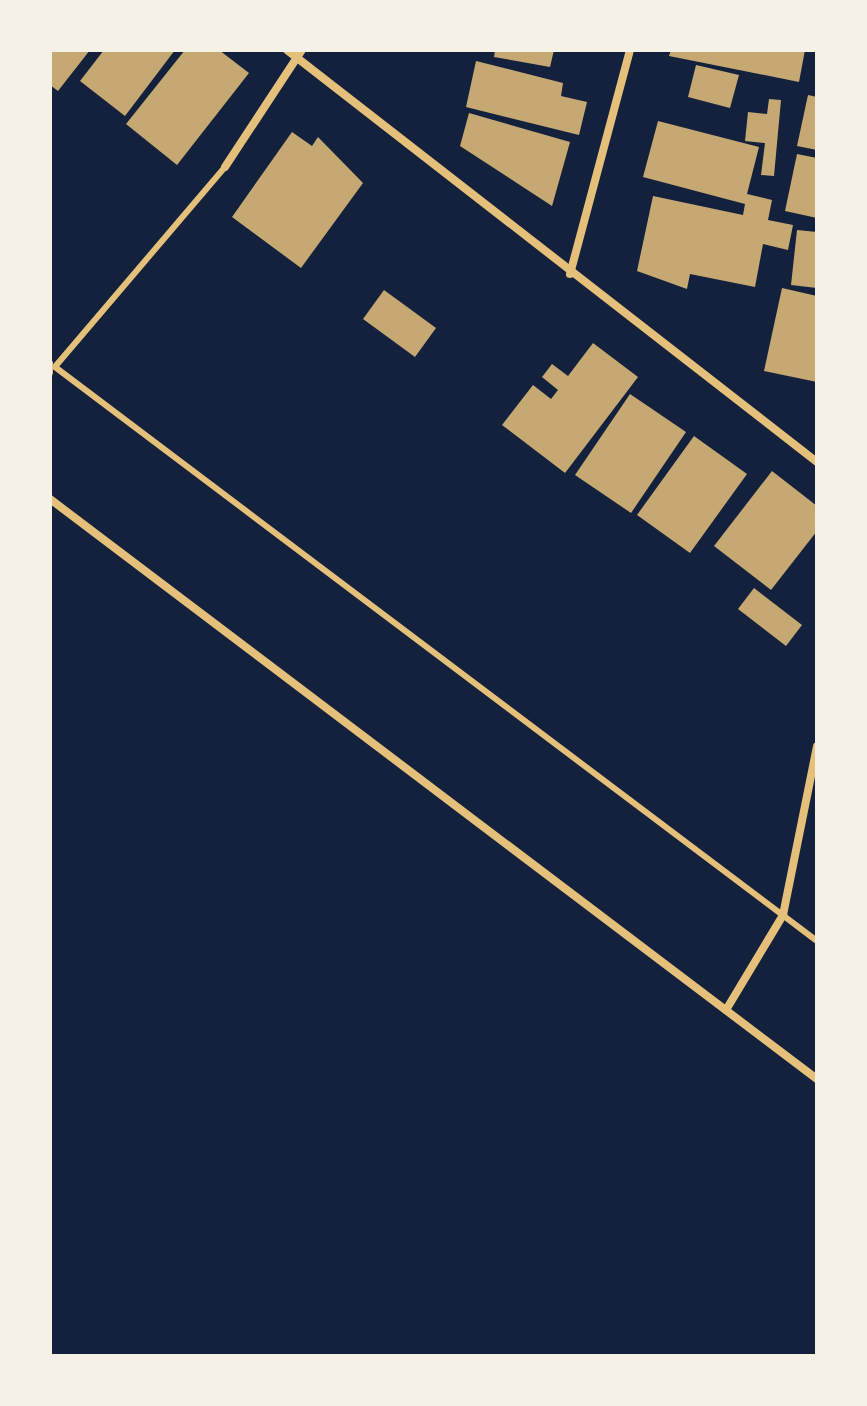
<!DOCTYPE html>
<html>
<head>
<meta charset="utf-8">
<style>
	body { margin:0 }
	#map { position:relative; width:867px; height:1406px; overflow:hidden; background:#14213d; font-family:"Varela Round",sans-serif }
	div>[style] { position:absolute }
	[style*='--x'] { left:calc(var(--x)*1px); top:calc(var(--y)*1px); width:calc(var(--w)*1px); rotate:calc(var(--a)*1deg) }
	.building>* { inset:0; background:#c6a872 }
	.service>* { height:6px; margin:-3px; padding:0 3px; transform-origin:3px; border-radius:3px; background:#e5c07b }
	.minor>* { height:8px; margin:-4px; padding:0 4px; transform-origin:4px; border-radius:4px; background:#e5c07b }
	span { translate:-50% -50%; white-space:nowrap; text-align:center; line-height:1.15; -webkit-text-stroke:6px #f6f1e7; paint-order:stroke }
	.frame { position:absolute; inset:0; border:52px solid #f6f1e7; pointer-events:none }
</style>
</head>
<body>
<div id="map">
	<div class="building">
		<div style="clip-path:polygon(50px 50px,90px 50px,58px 91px,50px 85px)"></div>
		<div style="clip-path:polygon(104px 50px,175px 50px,125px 116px,80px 81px)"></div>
		<div style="clip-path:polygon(185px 50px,219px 50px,249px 73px,177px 165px,126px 124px)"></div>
		<div style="clip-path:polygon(495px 50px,554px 50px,550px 67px,494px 57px)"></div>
		<div style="clip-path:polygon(671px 50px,805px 50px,799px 82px,669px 56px)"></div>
		<div style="clip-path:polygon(476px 61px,563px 83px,561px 96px,587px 102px,579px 135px,466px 107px)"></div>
		<div style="clip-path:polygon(696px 65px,739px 75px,730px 108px,688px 97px)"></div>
		<div style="clip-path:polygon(808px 95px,817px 97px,817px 150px,797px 146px)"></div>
		<div style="clip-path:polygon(769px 99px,781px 100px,774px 176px,761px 175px,765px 143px,745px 141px,748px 112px,767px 114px)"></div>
		<div style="clip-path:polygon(469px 113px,570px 142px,552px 206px,460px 146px)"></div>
		<div style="clip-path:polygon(658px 121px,759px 147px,747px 194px,772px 200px,768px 220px,793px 225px,788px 250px,763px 244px,755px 287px,690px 274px,687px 289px,637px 271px,653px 196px,743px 215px,745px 204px,643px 177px)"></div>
		<div style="clip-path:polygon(292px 132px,312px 146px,318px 137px,363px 183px,301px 268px,232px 217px)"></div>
		<div style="clip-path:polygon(797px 154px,817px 158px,817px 218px,785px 211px)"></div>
		<div style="clip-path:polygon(797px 230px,817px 232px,817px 288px,791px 285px)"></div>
		<div style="clip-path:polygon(782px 288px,817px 296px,817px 382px,764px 371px)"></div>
		<div style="clip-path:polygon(384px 290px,436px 328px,415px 357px,363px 319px)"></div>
		<div style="clip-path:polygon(593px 343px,638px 377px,565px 473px,502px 425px,533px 385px,551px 399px,558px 390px,542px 377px,552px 364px,568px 376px)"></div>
		<div style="clip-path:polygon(630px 394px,686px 432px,631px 513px,575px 475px)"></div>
		<div style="clip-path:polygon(694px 436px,747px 474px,690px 553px,637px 515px)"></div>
		<div style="clip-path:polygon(772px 471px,817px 506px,817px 531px,771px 590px,714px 546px)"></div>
		<div style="clip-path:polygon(754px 588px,802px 625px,786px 646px,738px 609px)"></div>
	</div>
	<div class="service">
		<div style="--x:225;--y:167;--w:262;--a:130.4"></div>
		<div style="--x:55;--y:367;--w:954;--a:36.99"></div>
		<div style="--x:50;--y:363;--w:10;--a:90"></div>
	</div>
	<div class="minor">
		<div style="--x:287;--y:50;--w:671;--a:37.86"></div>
		<div style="--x:225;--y:167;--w:140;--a:-56.7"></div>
		<div style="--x:570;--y:274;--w:232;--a:-75"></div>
		<div style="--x:50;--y:499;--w:962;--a:37.1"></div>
		<div style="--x:726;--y:1010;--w:111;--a:-59"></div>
		<div style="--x:783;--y:915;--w:172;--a:-78.6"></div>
	</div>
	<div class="frame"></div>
</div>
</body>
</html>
